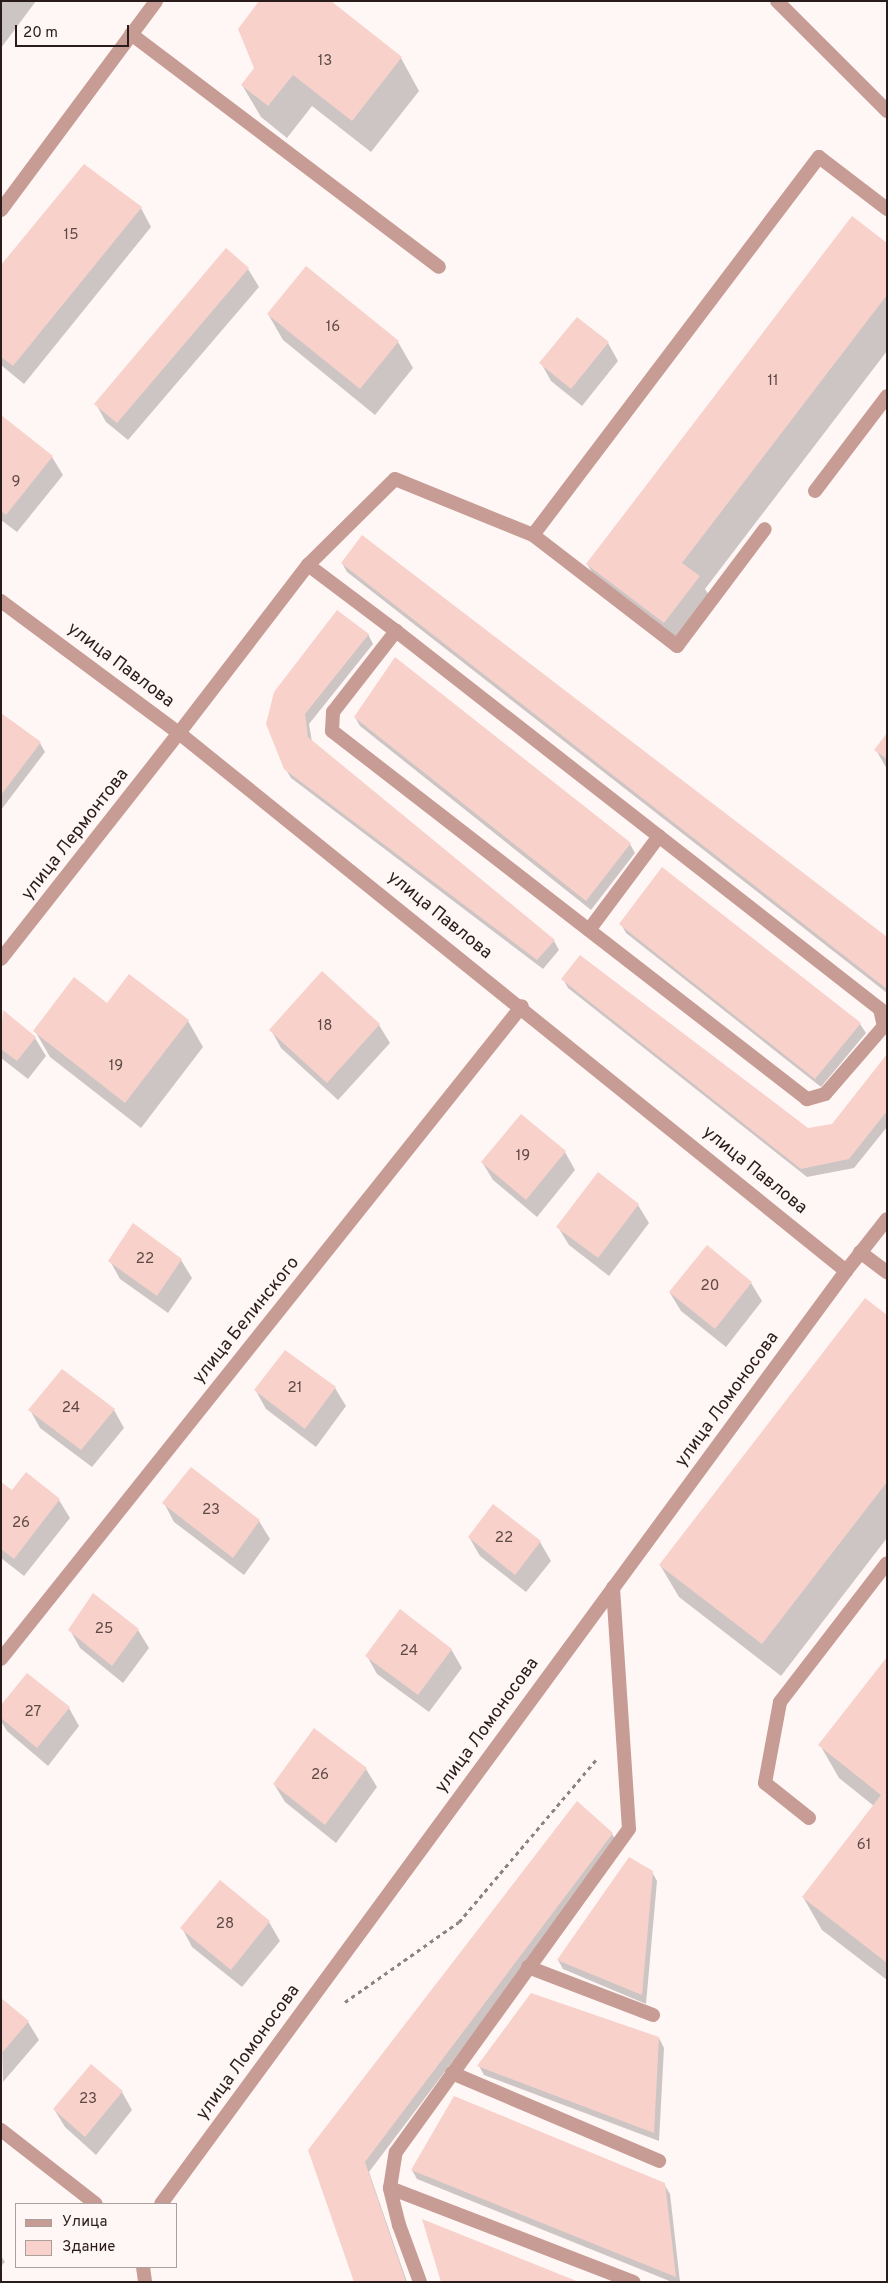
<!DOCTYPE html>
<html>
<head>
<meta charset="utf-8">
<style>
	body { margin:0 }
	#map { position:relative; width:888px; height:2283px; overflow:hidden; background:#fff7f5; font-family:Overpass,sans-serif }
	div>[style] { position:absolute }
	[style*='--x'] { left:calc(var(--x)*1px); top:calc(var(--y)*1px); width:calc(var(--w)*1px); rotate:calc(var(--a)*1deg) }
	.shadow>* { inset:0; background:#0003 }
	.building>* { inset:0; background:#f8d1cb }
	.path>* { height:3px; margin-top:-1.5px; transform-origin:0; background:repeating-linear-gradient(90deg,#8d8280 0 4px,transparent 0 8px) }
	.service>* { height:14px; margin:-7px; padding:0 7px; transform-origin:7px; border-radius:7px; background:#c79c95 }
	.minor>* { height:14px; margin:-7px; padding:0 7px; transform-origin:7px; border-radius:7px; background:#c79c95 }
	span { translate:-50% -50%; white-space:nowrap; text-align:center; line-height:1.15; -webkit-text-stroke:5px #fff7f5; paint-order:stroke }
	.number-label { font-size:15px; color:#5e4946 }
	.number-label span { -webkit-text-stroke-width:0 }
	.street-label { font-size:18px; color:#2a1c1a }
	.frame { position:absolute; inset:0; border:2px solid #2a1c1a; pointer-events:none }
	.legend { position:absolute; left:15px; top:2203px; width:162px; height:65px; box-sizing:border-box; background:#fff7f5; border:1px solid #aa9f9d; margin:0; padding:6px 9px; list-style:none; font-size:15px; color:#2a1c1a }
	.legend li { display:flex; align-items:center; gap:10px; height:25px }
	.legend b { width:25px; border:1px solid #aa9f9d }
	.scale { position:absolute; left:15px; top:25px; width:114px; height:22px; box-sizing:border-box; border:2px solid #2a1c1a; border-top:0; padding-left:6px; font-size:15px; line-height:18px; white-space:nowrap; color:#2a1c1a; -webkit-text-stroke:4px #fff7f5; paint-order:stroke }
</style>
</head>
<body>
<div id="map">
	<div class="shadow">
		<div style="clip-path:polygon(1px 1px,36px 1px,1px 48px)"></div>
		<div style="clip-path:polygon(401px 58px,419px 91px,371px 152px,312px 106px,287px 138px,261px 117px,242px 85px,255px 68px)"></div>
		<div style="clip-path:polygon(141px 208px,151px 227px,24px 384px,1px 365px,1px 267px)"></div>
		<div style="clip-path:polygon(887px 244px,887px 351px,705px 589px,709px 595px,674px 641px,598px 582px,587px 564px)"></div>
		<div style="clip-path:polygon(248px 269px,259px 287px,128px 440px,106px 422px,96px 404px)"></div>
		<div style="clip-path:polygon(268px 314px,398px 342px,413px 368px,375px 415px,283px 340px)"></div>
		<div style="clip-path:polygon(608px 343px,618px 361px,582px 406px,551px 381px,541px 363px)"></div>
		<div style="clip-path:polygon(1px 417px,52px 457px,63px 475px,17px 532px,1px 520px)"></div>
		<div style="clip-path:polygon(342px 563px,887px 939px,887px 993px,347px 572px)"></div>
		<div style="clip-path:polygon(368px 634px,373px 644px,309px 724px,312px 742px,554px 941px,559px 950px,543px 969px,291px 778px,285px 768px,268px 724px)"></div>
		<div style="clip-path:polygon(1px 715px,40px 743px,45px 752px,1px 810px)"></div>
		<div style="clip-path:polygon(355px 717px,630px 844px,635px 853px,591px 910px,360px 726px)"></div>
		<div style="clip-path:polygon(887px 735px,887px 769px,876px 750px)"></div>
		<div style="clip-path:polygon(621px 924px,860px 1024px,866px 1033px,821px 1087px,626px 933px)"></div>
		<div style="clip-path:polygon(563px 979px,808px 1129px,833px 1125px,887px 1056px,887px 1127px,854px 1168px,807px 1177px,568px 988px)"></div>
		<div style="clip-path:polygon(107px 1004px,188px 1021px,203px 1047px,141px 1128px,50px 1057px,35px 1031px)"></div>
		<div style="clip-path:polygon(3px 1012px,35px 1038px,46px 1056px,28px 1079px,1px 1058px)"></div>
		<div style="clip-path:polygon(379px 1025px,390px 1043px,338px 1100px,281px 1048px,271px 1030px)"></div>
		<div style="clip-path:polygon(565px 1152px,575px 1170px,537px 1217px,493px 1180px,482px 1162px)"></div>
		<div style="clip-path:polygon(638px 1205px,649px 1223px,609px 1276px,569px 1245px,558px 1227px)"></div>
		<div style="clip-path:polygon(181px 1260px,192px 1278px,168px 1313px,120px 1279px,110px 1261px)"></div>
		<div style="clip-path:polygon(751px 1283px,762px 1301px,726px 1347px,681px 1311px,670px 1293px)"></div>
		<div style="clip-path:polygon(887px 1316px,887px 1538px,781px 1676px,679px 1597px,660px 1565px)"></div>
		<div style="clip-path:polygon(335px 1388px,346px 1406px,316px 1447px,266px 1409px,256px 1391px)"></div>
		<div style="clip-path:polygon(30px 1410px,114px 1410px,124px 1428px,92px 1467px,40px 1428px)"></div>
		<div style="clip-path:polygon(1px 1484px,12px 1492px,59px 1500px,70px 1518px,24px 1576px,1px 1558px)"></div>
		<div style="clip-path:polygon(164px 1503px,259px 1521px,270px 1539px,244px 1575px,174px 1522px)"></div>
		<div style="clip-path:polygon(494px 1506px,540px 1542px,551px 1561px,526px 1592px,480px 1556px,469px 1537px)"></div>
		<div style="clip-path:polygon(93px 1594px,138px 1630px,149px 1648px,123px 1683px,80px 1648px,70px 1630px)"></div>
		<div style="clip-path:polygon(451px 1649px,462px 1668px,429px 1712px,377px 1674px,367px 1656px)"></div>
		<div style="clip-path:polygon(887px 1659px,887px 1980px,822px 1930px,803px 1897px,874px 1806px,839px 1778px,820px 1745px)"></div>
		<div style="clip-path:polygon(1px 1707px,69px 1708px,79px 1726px,48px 1766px,7px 1731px,1px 1721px)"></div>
		<div style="clip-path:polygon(366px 1769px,377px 1787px,336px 1843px,285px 1802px,274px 1784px)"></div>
		<div style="clip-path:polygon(577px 1802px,612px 1834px,618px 1843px,369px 2172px,407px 2282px,355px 2282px,309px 2150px)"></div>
		<div style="clip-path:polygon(652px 1872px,657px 1881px,646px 2004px,563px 1969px,558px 1960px)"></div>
		<div style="clip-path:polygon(220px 1882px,269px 1922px,280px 1941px,242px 1987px,192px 1947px,182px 1928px)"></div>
		<div style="clip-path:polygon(1px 1999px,28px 2022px,39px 2040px,3px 2082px)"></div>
		<div style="clip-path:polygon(659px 2038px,664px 2048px,659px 2141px,484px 2075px,479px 2066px)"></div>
		<div style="clip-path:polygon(122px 2092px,132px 2110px,96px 2155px,65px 2127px,54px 2109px)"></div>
		<div style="clip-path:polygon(412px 2170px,664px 2184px,670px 2194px,680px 2282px,672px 2282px,417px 2179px)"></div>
		<div style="clip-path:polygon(1px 2256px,5px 2262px,1px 2266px)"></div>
	</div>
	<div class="building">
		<div style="clip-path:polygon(259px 1px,331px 1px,402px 57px,352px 121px,293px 75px,268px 106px,241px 85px,254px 68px,238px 29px)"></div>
		<div style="clip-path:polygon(84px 164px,142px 207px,13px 366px,1px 357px,1px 265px)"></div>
		<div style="clip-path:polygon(852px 216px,887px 243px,887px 295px,682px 563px,700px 576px,664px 623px,586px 564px)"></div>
		<div style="clip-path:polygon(226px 248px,249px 268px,117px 423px,94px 404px)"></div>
		<div style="clip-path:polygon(306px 266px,399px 341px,360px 389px,267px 314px)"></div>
		<div style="clip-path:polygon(577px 317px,609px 342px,571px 389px,539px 363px)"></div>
		<div style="clip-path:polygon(1px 415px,53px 456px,6px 515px,1px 511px)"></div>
		<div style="clip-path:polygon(362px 535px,887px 937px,887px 989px,341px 563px)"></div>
		<div style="clip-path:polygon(337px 610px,369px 634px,305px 714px,308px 737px,555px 940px,537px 960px,284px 769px,266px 724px,274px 692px)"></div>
		<div style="clip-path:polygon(395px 657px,631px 843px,586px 901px,354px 717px)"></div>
		<div style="clip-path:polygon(1px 713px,41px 742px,1px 795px)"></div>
		<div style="clip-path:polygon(887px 733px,887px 759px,874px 750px)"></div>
		<div style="clip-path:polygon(662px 867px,861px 1023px,815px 1079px,619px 924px)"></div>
		<div style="clip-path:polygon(580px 955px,808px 1128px,832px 1124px,887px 1054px,887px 1111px,849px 1159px,801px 1169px,561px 979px)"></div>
		<div style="clip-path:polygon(322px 971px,380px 1024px,327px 1083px,269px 1030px)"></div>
		<div style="clip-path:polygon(129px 974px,189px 1020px,125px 1103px,33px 1031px,74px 977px,107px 1003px)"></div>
		<div style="clip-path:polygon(3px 1010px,36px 1037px,17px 1061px,1px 1049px)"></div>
		<div style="clip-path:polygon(521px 1114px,566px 1151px,526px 1200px,481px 1162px)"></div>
		<div style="clip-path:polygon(598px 1172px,639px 1204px,598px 1258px,556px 1227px)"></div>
		<div style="clip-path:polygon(133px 1223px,182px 1259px,157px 1296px,108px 1261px)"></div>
		<div style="clip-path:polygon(707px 1245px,752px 1282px,715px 1329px,669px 1292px)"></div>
		<div style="clip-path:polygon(865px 1298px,887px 1315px,887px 1482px,762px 1644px,659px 1565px)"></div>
		<div style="clip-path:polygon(285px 1350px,336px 1387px,305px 1429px,254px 1390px)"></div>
		<div style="clip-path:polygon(62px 1369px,115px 1409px,81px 1450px,28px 1410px)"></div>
		<div style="clip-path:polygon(191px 1467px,260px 1520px,233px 1558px,162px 1503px)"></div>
		<div style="clip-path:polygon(26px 1472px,60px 1499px,14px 1559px,1px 1549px,1px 1482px,12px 1490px)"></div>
		<div style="clip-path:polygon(493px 1504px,541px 1541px,515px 1575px,468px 1537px)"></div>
		<div style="clip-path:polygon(93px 1593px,139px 1629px,112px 1666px,68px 1630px)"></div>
		<div style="clip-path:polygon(400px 1609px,452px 1649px,418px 1695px,365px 1656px)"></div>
		<div style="clip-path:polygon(887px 1657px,887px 1963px,802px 1897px,881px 1795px,818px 1745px)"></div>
		<div style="clip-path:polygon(27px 1673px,70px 1707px,37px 1748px,1px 1718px,1px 1705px)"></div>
		<div style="clip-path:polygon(314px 1728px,367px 1768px,325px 1825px,273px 1784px)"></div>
		<div style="clip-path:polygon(577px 1801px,613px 1833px,365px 2162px,406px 2282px,354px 2282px,308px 2150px)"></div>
		<div style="clip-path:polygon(629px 1857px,653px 1871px,642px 1995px,557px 1960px)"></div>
		<div style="clip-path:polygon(220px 1880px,270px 1921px,231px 1970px,180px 1928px)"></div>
		<div style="clip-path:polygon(531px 1993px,659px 2037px,654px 2133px,477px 2066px)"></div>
		<div style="clip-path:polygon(1px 1998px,29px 2021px,1px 2054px)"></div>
		<div style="clip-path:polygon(91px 2064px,123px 2091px,85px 2137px,53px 2109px)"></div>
		<div style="clip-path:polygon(454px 2096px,665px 2183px,676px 2277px,411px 2170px)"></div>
		<div style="clip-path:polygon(422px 2219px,579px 2282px,441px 2282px)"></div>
	</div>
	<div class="path">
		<div style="--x:345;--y:2002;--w:139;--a:-35.1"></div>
		<div style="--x:459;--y:1922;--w:212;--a:-49.8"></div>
	</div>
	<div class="service">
		<div style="--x:777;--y:1;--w:156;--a:45"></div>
		<div style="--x:131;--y:34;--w:386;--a:37.1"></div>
		<div style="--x:815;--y:491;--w:119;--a:-52.8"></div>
		<div style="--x:533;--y:535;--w:474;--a:-52.9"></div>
		<div style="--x:819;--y:157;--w:86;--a:37.4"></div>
		<div style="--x:308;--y:565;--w:110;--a:36.9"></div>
		<div style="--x:396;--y:631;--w:614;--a:37.99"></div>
		<div style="--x:880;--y:1009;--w:17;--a:77"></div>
		<div style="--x:884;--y:1026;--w:90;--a:130.9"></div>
		<div style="--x:825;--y:1094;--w:19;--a:164"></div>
		<div style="--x:807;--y:1099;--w:601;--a:-142.23"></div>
		<div style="--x:332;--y:731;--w:19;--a:-87"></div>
		<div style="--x:333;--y:712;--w:103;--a:-52.1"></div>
		<div style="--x:179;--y:733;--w:212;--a:-52.5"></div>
		<div style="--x:308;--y:565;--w:122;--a:-44.7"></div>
		<div style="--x:395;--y:479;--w:149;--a:22.1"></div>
		<div style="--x:533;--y:535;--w:182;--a:37.6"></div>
		<div style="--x:677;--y:646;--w:146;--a:-53.1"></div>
		<div style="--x:589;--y:930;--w:117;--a:-53.3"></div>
		<div style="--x:860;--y:1252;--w:34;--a:37"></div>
		<div style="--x:846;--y:1271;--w:66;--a:-51.7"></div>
		<div style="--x:809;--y:1818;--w:56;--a:-141.5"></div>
		<div style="--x:765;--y:1783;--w:82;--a:-79.5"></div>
		<div style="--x:780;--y:1702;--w:175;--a:-52.4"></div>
		<div style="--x:528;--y:1967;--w:134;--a:21"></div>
		<div style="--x:452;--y:2073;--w:225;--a:23"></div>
		<div style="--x:390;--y:2188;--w:261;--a:21.1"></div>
		<div style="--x:420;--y:2282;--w:61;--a:-110.2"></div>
		<div style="--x:399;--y:2225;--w:38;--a:-104"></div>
		<div style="--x:390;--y:2188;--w:36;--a:-81"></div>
		<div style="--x:396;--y:2152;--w:398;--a:-54.2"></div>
		<div style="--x:629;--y:1829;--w:242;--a:-93.8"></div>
	</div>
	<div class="minor">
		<div style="--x:1;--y:210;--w:260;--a:-53.4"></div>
		<div style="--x:1;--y:601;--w:222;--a:36.6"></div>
		<div style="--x:179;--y:733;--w:857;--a:38.89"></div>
		<div style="--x:846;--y:1271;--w:1157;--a:126.29"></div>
		<div style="--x:1;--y:959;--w:288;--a:-51.8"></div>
		<div style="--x:1;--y:1659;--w:835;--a:-51.42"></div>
		<div style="--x:1;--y:2130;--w:120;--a:37.9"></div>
		<div style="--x:143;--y:2267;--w:15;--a:82"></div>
	</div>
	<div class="number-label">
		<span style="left:325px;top:62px">13</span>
		<span style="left:71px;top:236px">15</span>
		<span style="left:333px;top:328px">16</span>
		<span style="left:773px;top:382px">11</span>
		<span style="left:16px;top:483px">9</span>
		<span style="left:325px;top:1027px">18</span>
		<span style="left:116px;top:1067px">19</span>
		<span style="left:523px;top:1157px">19</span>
		<span style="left:145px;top:1260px">22</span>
		<span style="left:710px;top:1287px">20</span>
		<span style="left:295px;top:1389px">21</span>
		<span style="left:71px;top:1409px">24</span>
		<span style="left:211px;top:1511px">23</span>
		<span style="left:21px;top:1524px">26</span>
		<span style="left:504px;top:1539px">22</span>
		<span style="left:104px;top:1630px">25</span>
		<span style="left:409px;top:1652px">24</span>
		<span style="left:33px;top:1713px">27</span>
		<span style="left:320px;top:1776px">26</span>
		<span style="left:864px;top:1846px">61</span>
		<span style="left:225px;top:1925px">28</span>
		<span style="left:88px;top:2100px">23</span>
	</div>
	<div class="street-label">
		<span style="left:120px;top:666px;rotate:37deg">улица Павлова</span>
		<span style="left:76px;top:835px;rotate:-52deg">улица Лермонтова</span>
		<span style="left:439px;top:916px;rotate:39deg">улица Павлова</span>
		<span style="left:754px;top:1171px;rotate:39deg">улица Павлова</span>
		<span style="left:247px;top:1321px;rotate:-51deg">улица Белинского</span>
		<span style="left:728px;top:1400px;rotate:-54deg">улица Ломоносова</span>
		<span style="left:488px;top:1726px;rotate:-54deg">улица Ломоносова</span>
		<span style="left:249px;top:2053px;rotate:-54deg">улица Ломоносова</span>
	</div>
	<div class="frame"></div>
	<ul class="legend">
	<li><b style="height:6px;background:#c79c95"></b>Улица</li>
	<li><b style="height:14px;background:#f8d1cb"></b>Здание</li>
	</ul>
	<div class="scale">20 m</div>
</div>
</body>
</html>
